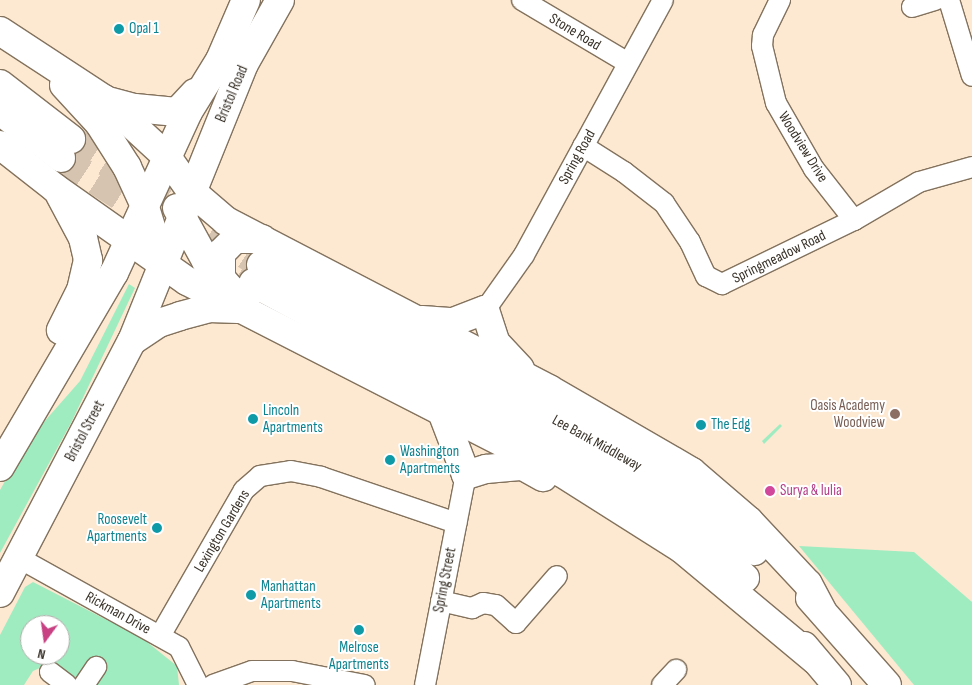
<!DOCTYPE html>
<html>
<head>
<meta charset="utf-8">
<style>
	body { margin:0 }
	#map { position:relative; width:972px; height:685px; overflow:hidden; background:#fde9d2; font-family:"Sofia Sans Condensed",sans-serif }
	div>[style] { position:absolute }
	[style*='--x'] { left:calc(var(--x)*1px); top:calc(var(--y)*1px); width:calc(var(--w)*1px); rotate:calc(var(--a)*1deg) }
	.green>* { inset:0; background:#a0ecc1 }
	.highway-tunnel>* { height:28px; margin-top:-14px; transform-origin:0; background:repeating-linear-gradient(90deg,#d6c4b0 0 28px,transparent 0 42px) }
	.roads { filter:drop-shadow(1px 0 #83725d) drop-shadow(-1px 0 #83725d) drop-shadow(0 1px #83725d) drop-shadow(0 -1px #83725d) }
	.street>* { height:20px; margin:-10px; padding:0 10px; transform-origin:10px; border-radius:10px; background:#fff }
	.highway>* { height:28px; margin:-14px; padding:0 14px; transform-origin:14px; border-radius:14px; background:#fff }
	.dots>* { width:14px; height:14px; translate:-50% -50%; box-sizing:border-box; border:2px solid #fff; border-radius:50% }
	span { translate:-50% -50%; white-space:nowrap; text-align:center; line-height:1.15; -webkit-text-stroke:4px #fff; paint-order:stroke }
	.culture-label { font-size:15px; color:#0d838f }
	.left { translate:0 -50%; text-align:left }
	.right { translate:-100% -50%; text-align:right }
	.street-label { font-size:15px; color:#383128 }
	.education-label { font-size:15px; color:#785e54 }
	.hotel-label { font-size:15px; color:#b23c85 }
	.north { position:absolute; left:20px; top:615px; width:50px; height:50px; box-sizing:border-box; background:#fff; border:1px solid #afada9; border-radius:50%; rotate:194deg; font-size:14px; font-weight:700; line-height:20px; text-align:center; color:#383128 }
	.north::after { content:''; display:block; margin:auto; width:18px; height:22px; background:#c74183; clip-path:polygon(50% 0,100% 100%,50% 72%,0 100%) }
</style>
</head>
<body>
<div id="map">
	<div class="green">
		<div style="clip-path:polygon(129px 284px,135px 288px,71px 423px,0 553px,0 490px,29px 439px,80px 381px)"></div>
		<div style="clip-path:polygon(780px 424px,782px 426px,764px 444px,762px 441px)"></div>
		<div style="clip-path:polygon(799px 546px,914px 552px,972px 602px,972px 685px,914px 685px)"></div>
		<div style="clip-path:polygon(evenodd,33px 582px,142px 638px,177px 666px,179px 685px,88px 685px,74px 682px,49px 664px,33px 671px,24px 685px,0 685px,0 635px,25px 587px,33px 582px,30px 625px,60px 625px,60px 655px,30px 655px,30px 625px)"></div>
	</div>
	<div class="highway-tunnel">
		<div style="--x:71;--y:139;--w:228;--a:33.6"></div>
		<div style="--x:61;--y:158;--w:117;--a:33.1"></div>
		<div style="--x:204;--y:251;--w:59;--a:33.1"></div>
	</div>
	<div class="roads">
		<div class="street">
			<div style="--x:522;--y:0;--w:123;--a:30.7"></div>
			<div style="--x:780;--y:0;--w:39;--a:116"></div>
			<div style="--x:763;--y:35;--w:11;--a:95"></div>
			<div style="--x:762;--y:46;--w:59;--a:76.2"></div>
			<div style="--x:776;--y:103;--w:76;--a:60.1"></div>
			<div style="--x:814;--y:169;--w:65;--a:51.9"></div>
			<div style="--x:949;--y:0;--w:79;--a:73.2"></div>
			<div style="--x:912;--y:7;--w:24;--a:-17"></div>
			<div style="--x:583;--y:146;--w:49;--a:32.4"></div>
			<div style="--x:624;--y:172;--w:51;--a:37.8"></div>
			<div style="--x:664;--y:203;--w:47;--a:56.3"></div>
			<div style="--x:690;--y:242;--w:38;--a:65"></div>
			<div style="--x:706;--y:276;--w:18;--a:27"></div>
			<div style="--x:722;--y:284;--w:147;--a:-25.9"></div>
			<div style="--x:854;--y:220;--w:75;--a:-30.3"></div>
			<div style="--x:919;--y:182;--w:55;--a:-15.8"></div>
			<div style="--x:485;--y:310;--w:67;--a:-54.7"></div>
			<div style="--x:524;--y:255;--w:290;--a:-61.4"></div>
			<div style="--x:19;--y:558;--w:183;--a:29.1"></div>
			<div style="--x:179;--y:647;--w:42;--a:63.4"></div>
			<div style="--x:441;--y:601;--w:32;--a:13"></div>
			<div style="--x:472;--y:608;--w:12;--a:-24"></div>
			<div style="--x:483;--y:603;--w:13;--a:9"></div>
			<div style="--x:496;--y:605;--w:27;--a:42"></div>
			<div style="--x:516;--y:623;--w:62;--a:-48.9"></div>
			<div style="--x:160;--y:636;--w:168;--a:-60.1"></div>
			<div style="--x:244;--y:490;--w:21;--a:-41"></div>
			<div style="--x:260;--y:476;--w:31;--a:-9"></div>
			<div style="--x:291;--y:471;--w:31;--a:11"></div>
			<div style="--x:321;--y:477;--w:143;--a:18.8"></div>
			<div style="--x:50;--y:672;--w:21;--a:37"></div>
			<div style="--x:84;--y:685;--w:22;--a:-56"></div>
			<div style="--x:213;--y:685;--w:41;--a:-19.7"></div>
			<div style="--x:252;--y:671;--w:40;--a:0"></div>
			<div style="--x:292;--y:671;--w:74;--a:10.9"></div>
			<div style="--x:425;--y:685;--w:214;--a:-79"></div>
			<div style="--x:662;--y:685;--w:21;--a:-47"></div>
		</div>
		<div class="highway">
			<div style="--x:0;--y:31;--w:124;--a:33.2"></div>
			<div style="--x:104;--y:99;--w:86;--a:42.6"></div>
			<div style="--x:167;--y:157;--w:42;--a:54.8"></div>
			<div style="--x:191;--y:191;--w:46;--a:40.6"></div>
			<div style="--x:226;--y:221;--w:364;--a:27.5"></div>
			<div style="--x:549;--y:389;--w:165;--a:30.1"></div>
			<div style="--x:692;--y:472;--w:75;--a:40.7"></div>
			<div style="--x:749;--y:521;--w:86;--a:46.9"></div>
			<div style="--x:808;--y:584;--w:30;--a:62"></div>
			<div style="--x:0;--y:84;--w:90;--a:37.8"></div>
			<div style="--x:64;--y:85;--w:52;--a:47.4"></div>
			<div style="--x:99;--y:123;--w:52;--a:57.5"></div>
			<div style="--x:127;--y:167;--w:41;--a:65.3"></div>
			<div style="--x:144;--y:204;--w:65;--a:73"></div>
			<div style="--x:108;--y:101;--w:28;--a:15"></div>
			<div style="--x:135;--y:108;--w:42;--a:5.4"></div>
			<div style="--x:177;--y:112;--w:26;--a:-47"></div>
			<div style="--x:0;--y:111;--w:77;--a:37.6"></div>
			<div style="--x:0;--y:145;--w:70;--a:38"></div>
			<div style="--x:55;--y:188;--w:161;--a:35.2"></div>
			<div style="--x:187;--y:281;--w:421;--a:27.1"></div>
			<div style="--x:562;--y:473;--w:142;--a:32.3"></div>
			<div style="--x:682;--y:549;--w:173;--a:39.8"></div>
			<div style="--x:60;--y:195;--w:49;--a:61.9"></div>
			<div style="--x:83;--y:238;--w:23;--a:77"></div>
			<div style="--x:88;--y:260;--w:31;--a:103"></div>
			<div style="--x:81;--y:290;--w:45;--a:116.6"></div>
			<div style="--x:177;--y:208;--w:60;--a:61.3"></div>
			<div style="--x:206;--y:261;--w:37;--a:49"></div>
			<div style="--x:230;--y:289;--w:19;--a:35"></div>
			<div style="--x:261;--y:265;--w:415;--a:27.9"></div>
			<div style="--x:628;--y:459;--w:75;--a:32.4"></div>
			<div style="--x:691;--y:499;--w:82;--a:39.5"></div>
			<div style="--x:221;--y:280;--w:27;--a:-90"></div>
			<div style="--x:221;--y:253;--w:20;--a:-45"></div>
			<div style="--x:235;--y:239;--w:27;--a:0"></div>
			<div style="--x:253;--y:283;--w:399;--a:28.1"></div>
			<div style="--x:605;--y:471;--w:92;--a:33"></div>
			<div style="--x:682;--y:521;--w:85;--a:42.1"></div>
			<div style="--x:422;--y:320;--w:31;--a:4"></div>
			<div style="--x:453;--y:322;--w:34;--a:-21"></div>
			<div style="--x:485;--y:310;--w:35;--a:72"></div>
			<div style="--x:496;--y:343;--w:35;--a:47"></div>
			<div style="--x:132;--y:341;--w:32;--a:-34"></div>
			<div style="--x:159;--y:323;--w:22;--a:-18"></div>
			<div style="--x:180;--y:316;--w:30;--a:-15"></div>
			<div style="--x:209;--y:308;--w:29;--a:2"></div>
			<div style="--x:442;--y:412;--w:67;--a:69.1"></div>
			<div style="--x:466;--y:475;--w:21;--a:-17"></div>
			<div style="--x:486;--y:469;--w:37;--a:-5"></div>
			<div style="--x:523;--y:466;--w:23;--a:29"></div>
			<div style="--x:0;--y:467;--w:225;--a:-59.6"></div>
			<div style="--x:114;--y:273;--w:177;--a:-65.3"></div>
			<div style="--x:188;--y:112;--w:61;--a:-58.4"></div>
			<div style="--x:220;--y:60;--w:65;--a:-66.6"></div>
			<div style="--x:0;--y:593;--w:284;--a:-62.4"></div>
			<div style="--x:132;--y:341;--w:299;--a:-68"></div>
			<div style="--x:244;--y:64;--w:73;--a:-60.6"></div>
			<div style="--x:810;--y:598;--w:116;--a:48.5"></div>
			<div style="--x:804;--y:646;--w:51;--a:49.8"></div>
		</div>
	</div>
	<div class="dots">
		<div style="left:119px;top:29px;background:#0f9aa8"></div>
		<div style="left:895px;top:414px;background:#8d6e63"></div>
		<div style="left:253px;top:419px;background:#0f9aa8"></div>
		<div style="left:701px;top:425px;background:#0f9aa8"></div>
		<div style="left:390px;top:460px;background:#0f9aa8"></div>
		<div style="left:770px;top:491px;background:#d1479c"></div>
		<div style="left:157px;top:528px;background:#0f9aa8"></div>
		<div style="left:251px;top:595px;background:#0f9aa8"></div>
		<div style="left:359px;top:630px;background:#0f9aa8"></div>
	</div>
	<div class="culture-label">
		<span class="left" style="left:129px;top:29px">Opal 1</span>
		<span class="left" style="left:263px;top:419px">Lincoln<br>Apartments</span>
		<span class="left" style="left:711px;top:425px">The Edg</span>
		<span class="left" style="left:400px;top:460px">Washington<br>Apartments</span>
		<span class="right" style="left:147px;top:528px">Roosevelt<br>Apartments</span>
		<span class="left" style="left:261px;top:595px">Manhattan<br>Apartments</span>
		<span style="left:359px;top:656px">Melrose<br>Apartments</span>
	</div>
	<div class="street-label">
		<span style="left:575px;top:32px;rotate:31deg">Stone Road</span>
		<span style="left:232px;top:94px;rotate:-67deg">Bristol Road</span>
		<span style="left:803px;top:147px;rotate:58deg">Woodview Drive</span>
		<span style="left:577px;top:157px;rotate:-61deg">Spring Road</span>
		<span style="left:779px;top:257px;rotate:-26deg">Springmeadow Road</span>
		<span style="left:85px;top:431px;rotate:-62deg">Bristol Street</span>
		<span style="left:597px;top:443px;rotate:29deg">Lee Bank Middleway</span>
		<span style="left:222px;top:531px;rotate:-59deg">Lexington Gardens</span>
		<span style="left:445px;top:580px;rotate:-79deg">Spring Street</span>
		<span style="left:118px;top:613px;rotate:29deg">Rickman Drive</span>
	</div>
	<div class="education-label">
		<span class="right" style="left:885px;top:414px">Oasis Academy<br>Woodview</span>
	</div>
	<div class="hotel-label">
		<span class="left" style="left:780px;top:491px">Surya &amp; Iulia</span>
	</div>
	<div class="north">N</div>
</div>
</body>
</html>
